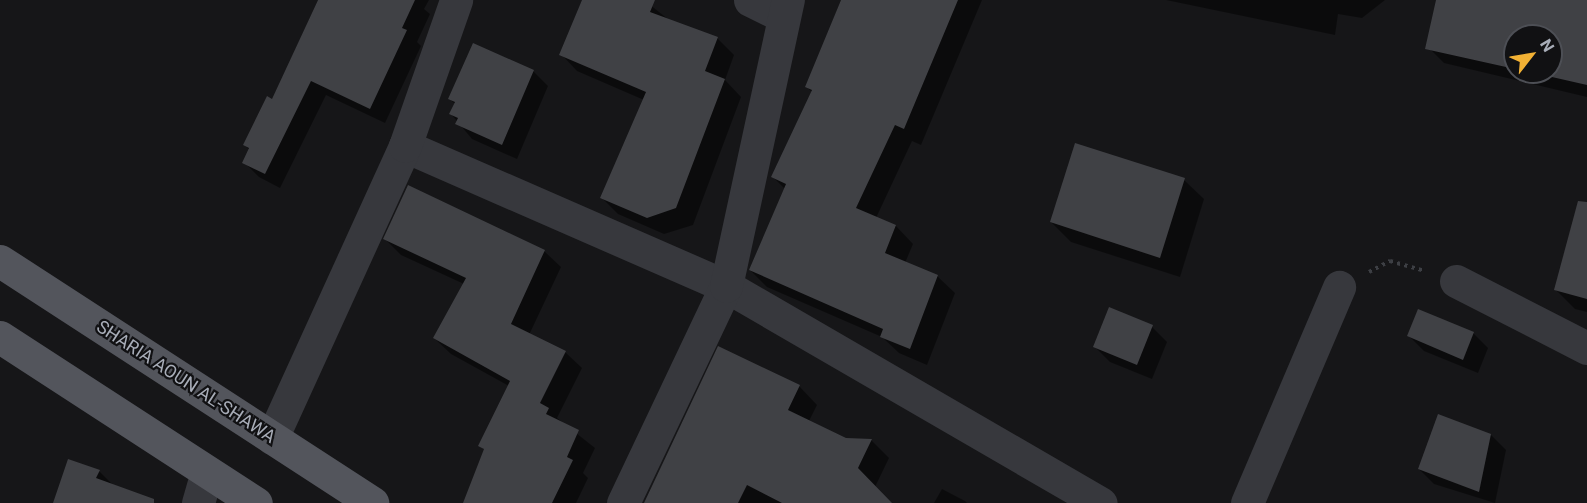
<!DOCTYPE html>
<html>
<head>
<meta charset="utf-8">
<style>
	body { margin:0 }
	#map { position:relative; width:1587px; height:503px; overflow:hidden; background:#161618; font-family:Roboto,sans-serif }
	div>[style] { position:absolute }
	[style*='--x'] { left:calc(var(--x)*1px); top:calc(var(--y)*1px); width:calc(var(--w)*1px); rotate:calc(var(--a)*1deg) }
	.shadow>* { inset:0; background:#0007 }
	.building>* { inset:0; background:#404145 }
	.path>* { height:4px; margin-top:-2px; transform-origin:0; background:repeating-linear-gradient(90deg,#3d3f44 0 3px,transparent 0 7.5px) }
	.minor>* { height:33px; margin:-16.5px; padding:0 16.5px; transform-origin:16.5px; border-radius:16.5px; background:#37383d }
	.major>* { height:33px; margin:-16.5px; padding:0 16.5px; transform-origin:16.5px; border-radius:16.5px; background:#53555c }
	span { translate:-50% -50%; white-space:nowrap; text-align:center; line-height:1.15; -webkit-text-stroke:4.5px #111113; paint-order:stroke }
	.street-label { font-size:18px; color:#a8adb8 }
	.north { position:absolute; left:1503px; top:24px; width:60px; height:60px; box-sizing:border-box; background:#111113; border:2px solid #4d4f55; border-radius:50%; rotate:59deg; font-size:16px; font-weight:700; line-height:24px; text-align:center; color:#a8adb8 }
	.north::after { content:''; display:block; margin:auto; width:21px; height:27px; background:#f2b134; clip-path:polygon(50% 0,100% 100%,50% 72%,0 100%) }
</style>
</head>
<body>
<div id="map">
	<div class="shadow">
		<div style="clip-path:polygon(318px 0,429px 0,424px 9px,430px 14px,417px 42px,421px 46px,385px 123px,326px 95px,280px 188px,259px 177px,244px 162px,250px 150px,244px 145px,272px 101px)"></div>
		<div style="clip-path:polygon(584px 0,644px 0,669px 20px,717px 38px,734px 55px,725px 80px,741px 97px,693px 225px,664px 234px,618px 214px,602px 198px,644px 100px,577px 71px,561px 54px)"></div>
		<div style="clip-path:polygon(841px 0,982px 0,921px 145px,912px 141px,876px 218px,896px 226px,913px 244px,905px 263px,937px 276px,955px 293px,927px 365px,899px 353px,882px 337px,767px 287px,750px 270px,785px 189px,773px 177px,812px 92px,807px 87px)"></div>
		<div style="clip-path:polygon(1166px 0,1385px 0,1362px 18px,1338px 14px,1335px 35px)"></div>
		<div style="clip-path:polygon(evenodd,1438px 0,1587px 0,1587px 97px,1444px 63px,1427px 46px,1438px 0,1515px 36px,1551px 36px,1551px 72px,1515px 72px,1515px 36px)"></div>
		<div style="clip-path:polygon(533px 71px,548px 86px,517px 159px,472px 139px,451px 114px,455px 104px,450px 99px)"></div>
		<div style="clip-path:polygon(1184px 180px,1204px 199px,1180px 277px,1071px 242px,1051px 222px)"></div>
		<div style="clip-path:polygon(385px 239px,544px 251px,561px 267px,529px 335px,565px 352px,582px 368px,557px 418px,595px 448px,583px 473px,588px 478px,576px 503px,465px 503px,485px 450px,480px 445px,509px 386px,451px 354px,434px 338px,464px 284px,401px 255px)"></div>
		<div style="clip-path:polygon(1587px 252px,1587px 312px,1575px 309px,1555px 289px)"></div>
		<div style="clip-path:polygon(1110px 309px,1152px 327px,1167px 342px,1152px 379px,1110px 362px,1095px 347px)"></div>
		<div style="clip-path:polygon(1473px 333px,1488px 348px,1478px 373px,1424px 351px,1409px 336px)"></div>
		<div style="clip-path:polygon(799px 386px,817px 405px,809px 421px,846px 440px,871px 440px,889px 458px,875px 487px,891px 503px,672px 503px)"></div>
		<div style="clip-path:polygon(1491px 435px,1506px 450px,1495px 503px,1434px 484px,1419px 469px)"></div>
		<div style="clip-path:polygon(99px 471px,114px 486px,144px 503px,55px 503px)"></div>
		<div style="clip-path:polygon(942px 489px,965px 501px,967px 503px,934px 503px)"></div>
	</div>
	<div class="building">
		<div style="clip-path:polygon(318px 0,415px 0,402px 28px,407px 30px,370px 109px,311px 81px,265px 174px,242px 163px,249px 148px,243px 145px,267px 96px,272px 99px)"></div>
		<div style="clip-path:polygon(582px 0,655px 0,650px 12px,718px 37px,705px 71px,725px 79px,676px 208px,647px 218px,600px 198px,646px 92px,559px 55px)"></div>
		<div style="clip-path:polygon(841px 0,958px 0,904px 129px,895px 125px,856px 208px,896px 225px,885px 253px,938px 275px,910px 349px,880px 337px,883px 329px,749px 270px,786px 184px,771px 177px,812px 90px,805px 87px)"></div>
		<div style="clip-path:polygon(1436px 0,1587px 0,1587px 85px,1530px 72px,1551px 72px,1551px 36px,1515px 36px,1515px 69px,1425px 49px)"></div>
		<div style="clip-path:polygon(473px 43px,534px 70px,502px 145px,455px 124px,458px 118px,449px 114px,455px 102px,448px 99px)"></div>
		<div style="clip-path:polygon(1075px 143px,1185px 178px,1160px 258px,1050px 222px)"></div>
		<div style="clip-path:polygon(408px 185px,545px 250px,511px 324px,566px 351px,540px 403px,549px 408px,546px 414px,579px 430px,567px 457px,573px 460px,552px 503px,463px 503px,484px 449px,478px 446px,510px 381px,433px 338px,466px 278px,383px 239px)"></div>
		<div style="clip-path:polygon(1578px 201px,1587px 202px,1587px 299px,1554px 290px)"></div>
		<div style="clip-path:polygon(1109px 307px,1153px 325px,1137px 365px,1093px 347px)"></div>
		<div style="clip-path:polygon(1418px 309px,1474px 332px,1463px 360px,1407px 336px)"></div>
		<div style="clip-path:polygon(718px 346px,800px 385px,788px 410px,846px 438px,872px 439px,858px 468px,892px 503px,782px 503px,747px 485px,738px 503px,644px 503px)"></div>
		<div style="clip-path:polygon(1438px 414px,1491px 434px,1479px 492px,1418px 469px)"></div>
		<div style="clip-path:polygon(68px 459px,100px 470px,96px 478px,154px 499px,154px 503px,53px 503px)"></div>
	</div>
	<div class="path">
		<div style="--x:1369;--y:272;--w:24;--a:-28"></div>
		<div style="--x:1390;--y:261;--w:35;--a:16"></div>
	</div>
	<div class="minor">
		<div style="--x:750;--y:0;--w:37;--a:26"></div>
		<div style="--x:405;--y:146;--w:350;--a:23.6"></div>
		<div style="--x:726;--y:286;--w:433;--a:30.1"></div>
		<div style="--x:1456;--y:281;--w:147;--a:27.1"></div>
		<div style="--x:272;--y:438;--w:321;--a:-65.5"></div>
		<div style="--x:405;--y:146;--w:155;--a:-70.7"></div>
		<div style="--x:198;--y:503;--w:32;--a:-74"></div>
		<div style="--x:623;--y:503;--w:240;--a:-64.6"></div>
		<div style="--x:726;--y:286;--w:293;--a:-77.8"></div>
		<div style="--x:1247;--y:503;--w:235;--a:-66.9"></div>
	</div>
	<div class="major">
		<div style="--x:0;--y:261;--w:444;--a:33"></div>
		<div style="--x:0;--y:337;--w:305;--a:33"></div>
	</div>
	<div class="street-label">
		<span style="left:186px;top:382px;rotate:33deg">SHARIA AOUN AL-SHAWA</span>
	</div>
	<div class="north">N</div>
</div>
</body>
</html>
